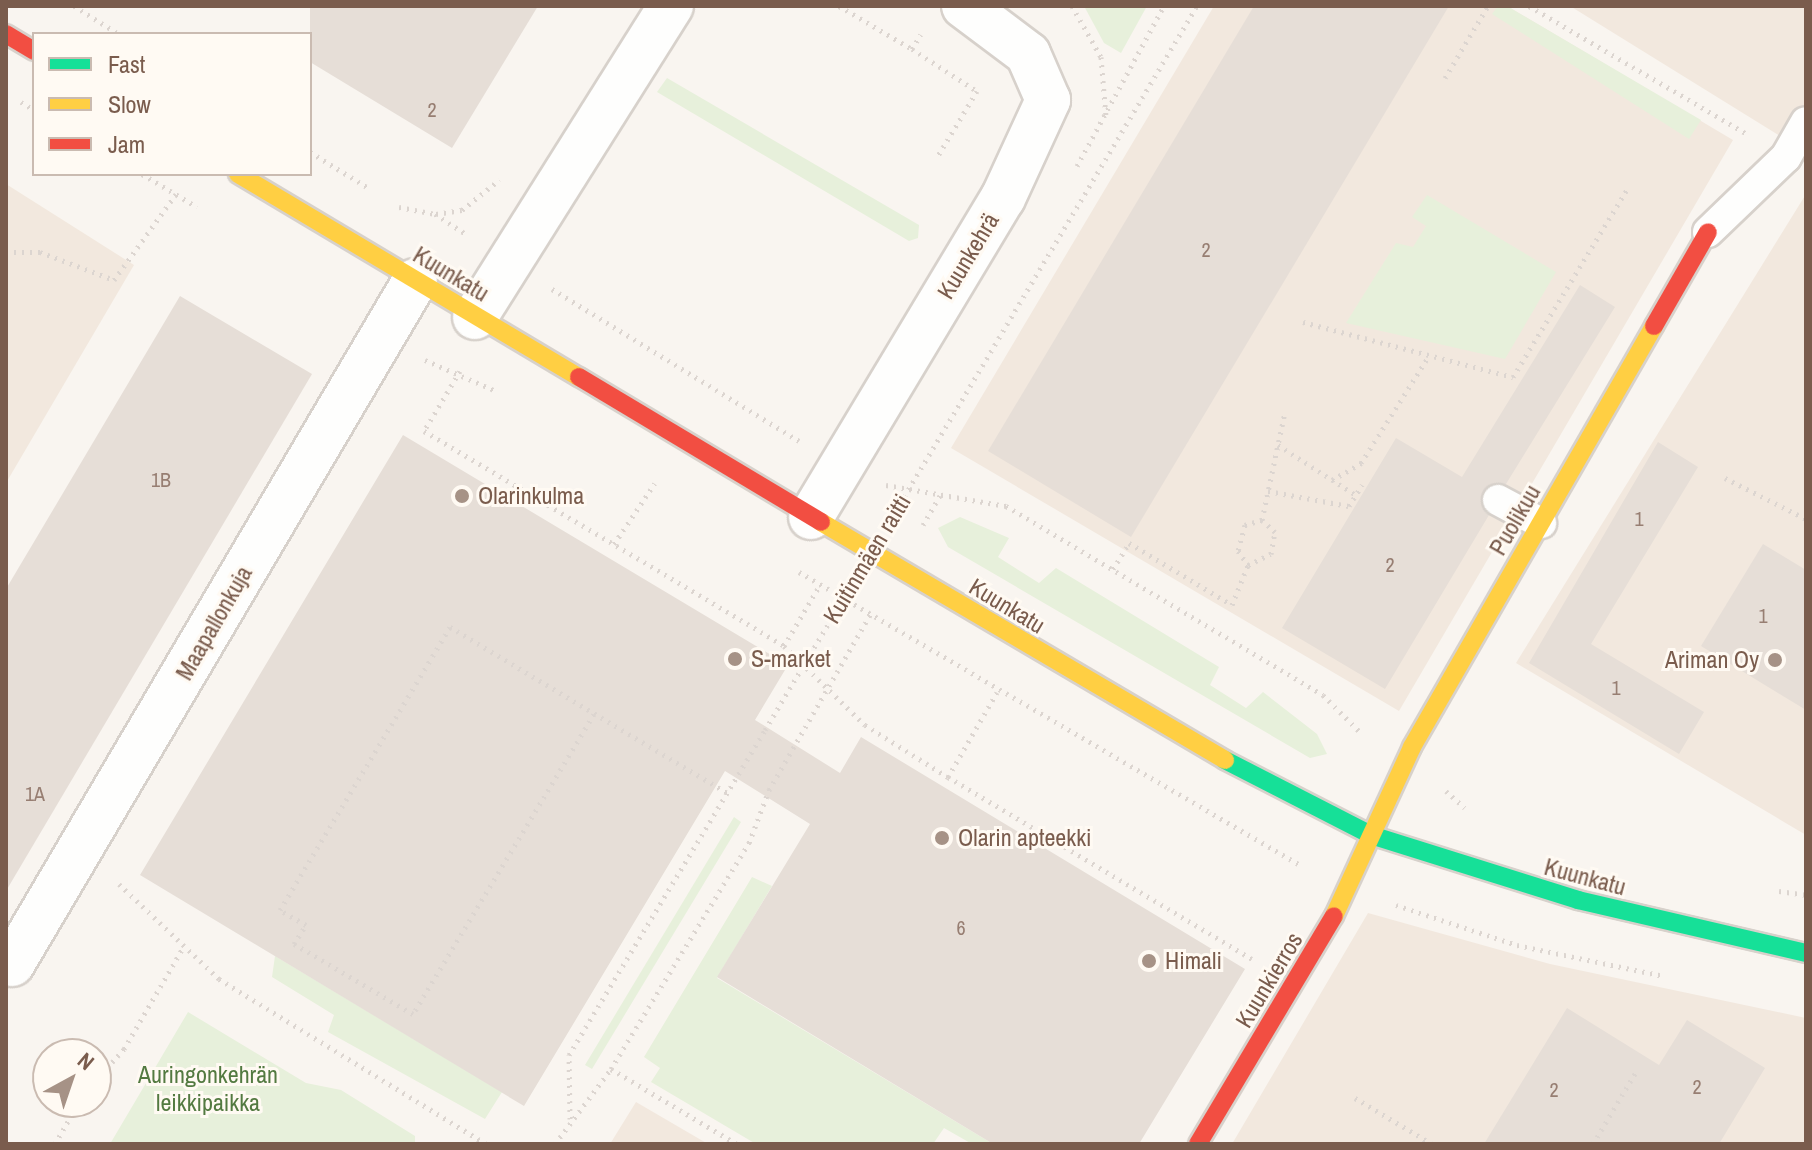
<!DOCTYPE html>
<html>
<head>
<meta charset="utf-8">
<style>
	body { margin:0 }
	#map { position:relative; width:1812px; height:1150px; overflow:hidden; background:#f9f5f0; font-family:"Archivo Narrow",sans-serif }
	div>[style] { position:absolute }
	[style*='--x'] { left:calc(var(--x)*1px); top:calc(var(--y)*1px); width:calc(var(--w)*1px); rotate:calc(var(--a)*1deg) }
	.residential>* { inset:0; background:#f2e8de }
	.green>* { inset:0; background:#e7f0db }
	.building>* { inset:0; background:#e6ded7 }
	.path>* { height:5px; margin-top:-2.5px; transform-origin:0; background:repeating-linear-gradient(90deg,#dcd5d0 0 2px,transparent 0 8px) }
	.roads { filter:drop-shadow(2px 0 #d7d1cb) drop-shadow(-2px 0 #d7d1cb) drop-shadow(0 2px #d7d1cb) drop-shadow(0 -2px #d7d1cb) }
	.lane>* { height:30px; margin:-15px; padding:0 15px; transform-origin:15px; border-radius:15px; background:#fefefd }
	.street>* { height:44px; margin:-22px; padding:0 22px; transform-origin:22px; border-radius:22px; background:#fefefd }
	.fast>* { height:18px; margin:-9px; padding:0 9px; transform-origin:9px; border-radius:9px; background:#16e098 }
	.slow>* { height:18px; margin:-9px; padding:0 9px; transform-origin:9px; border-radius:9px; background:#ffcf43 }
	.jam>* { height:18px; margin:-9px; padding:0 9px; transform-origin:9px; border-radius:9px; background:#f24e42 }
	.path-bridge>* { height:5px; margin-top:-2.5px; transform-origin:0; background:repeating-linear-gradient(90deg,#dcd5d0 0 2px,transparent 0 8px) }
	.dots>* { width:22px; height:22px; translate:-50% -50%; box-sizing:border-box; border:4px solid #fffaf3; border-radius:50% }
	span { translate:-50% -50%; white-space:nowrap; text-align:center; line-height:1.15; -webkit-text-stroke:6px #fffaf3; paint-order:stroke }
	.number-label { font-size:20px; color:#977e72 }
	.number-label span { -webkit-text-stroke-width:0 }
	.street-label { font-size:24px; color:#7a5c4d }
	.poi-label { font-size:24px; color:#7a5c4d }
	.left { translate:0 -50%; text-align:left }
	.right { translate:-100% -50%; text-align:right }
	.park-label { font-size:24px; color:#537a41 }
	.frame { position:absolute; inset:0; border:8px solid #7a5c4d; pointer-events:none }
	.legend { position:absolute; left:32px; top:32px; width:280px; height:144px; box-sizing:border-box; background:#fffaf3; border:2px solid #cabbb1; margin:0; padding:10px 14px; list-style:none; font-size:24px; color:#7a5c4d }
	.legend li { display:flex; align-items:center; gap:16px; height:40px }
	.legend b { width:40px; border:2px solid #cabbb1 }
	.north { position:absolute; left:32px; top:1038px; width:80px; height:80px; box-sizing:border-box; background:#fffaf3; border:2px solid #cabbb1; border-radius:50%; rotate:40deg; font-size:22px; font-weight:700; line-height:32px; text-align:center; color:#7a5c4d }
	.north::after { content:''; display:block; margin:auto; width:28px; height:36px; background:#a69286; clip-path:polygon(50% 0,100% 100%,50% 72%,0 100%) }
</style>
</head>
<body>
<div id="map">
	<div class="residential">
		<div style="clip-path:polygon(1214px 6px,1507px 6px,1733px 140px,1399px 711px,951px 448px)"></div>
		<div style="clip-path:polygon(1570px 6px,1806px 6px,1806px 152px)"></div>
		<div style="clip-path:polygon(6px 184px,134px 265px,6px 483px)"></div>
		<div style="clip-path:polygon(1806px 194px,1806px 835px,1516px 663px)"></div>
		<div style="clip-path:polygon(1368px 913px,1550px 964px,1806px 1018px,1806px 1144px,1232px 1144px)"></div>
		<div style="clip-path:polygon(636px 1102px,708px 1144px,610px 1144px)"></div>
	</div>
	<div class="green">
		<div style="clip-path:polygon(1084px 6px,1147px 6px,1121px 53px,1104px 43px)"></div>
		<div style="clip-path:polygon(1498px 6px,1507px 6px,1701px 120px,1689px 139px,1492px 14px)"></div>
		<div style="clip-path:polygon(667px 78px,919px 225px,918px 238px,909px 241px,657px 92px)"></div>
		<div style="clip-path:polygon(1427px 195px,1556px 272px,1505px 359px,1346px 323px,1396px 243px,1413px 247px,1426px 226px,1412px 217px)"></div>
		<div style="clip-path:polygon(960px 517px,1009px 538px,998px 557px,1039px 583px,1056px 568px,1219px 667px,1210px 685px,1246px 708px,1263px 692px,1317px 734px,1327px 754px,1310px 758px,948px 547px,938px 528px)"></div>
		<div style="clip-path:polygon(734px 817px,741px 822px,592px 1069px,585px 1065px)"></div>
		<div style="clip-path:polygon(752px 877px,772px 886px,717px 978px,993px 1144px,972px 1144px,944px 1128px,933px 1144px,756px 1144px,651px 1082px,660px 1068px,644px 1057px)"></div>
		<div style="clip-path:polygon(275px 956px,502px 1092px,485px 1119px,328px 1032px,334px 1015px,272px 977px)"></div>
		<div style="clip-path:polygon(188px 1012px,306px 1083px,341px 1090px,415px 1136px,415px 1144px,110px 1144px)"></div>
	</div>
	<div class="building">
		<div style="clip-path:polygon(310px 6px,538px 6px,452px 148px,310px 62px)"></div>
		<div style="clip-path:polygon(1254px 6px,1449px 6px,1131px 537px,988px 451px)"></div>
		<div style="clip-path:polygon(1580px 285px,1615px 307px,1506px 484px,1483px 491px,1489px 515px,1385px 689px,1282px 628px,1396px 438px,1462px 477px)"></div>
		<div style="clip-path:polygon(180px 296px,312px 374px,6px 891px,6px 589px)"></div>
		<div style="clip-path:polygon(403px 435px,788px 665px,755px 720px,840px 773px,861px 737px,1245px 969px,1139px 1144px,993px 1144px,717px 977px,810px 824px,725px 771px,524px 1106px,140px 875px)"></div>
		<div style="clip-path:polygon(1658px 442px,1698px 467px,1591px 644px,1704px 712px,1679px 754px,1529px 663px)"></div>
		<div style="clip-path:polygon(1763px 544px,1806px 570px,1806px 710px,1701px 646px)"></div>
		<div style="clip-path:polygon(1567px 1008px,1659px 1065px,1687px 1020px,1765px 1068px,1719px 1144px,1484px 1144px)"></div>
	</div>
	<div class="path">
		<div style="--x:74;--y:6;--w:53;--a:31.9"></div>
		<div style="--x:839;--y:6;--w:85;--a:30.5"></div>
		<div style="--x:912;--y:49;--w:17;--a:-59"></div>
		<div style="--x:1072;--y:6;--w:59;--a:60.4"></div>
		<div style="--x:1101;--y:57;--w:59;--a:85.2"></div>
		<div style="--x:1529;--y:6;--w:255;--a:30.4"></div>
		<div style="--x:912;--y:49;--w:77;--a:32.9"></div>
		<div style="--x:977;--y:91;--w:79;--a:121.1"></div>
		<div style="--x:1445;--y:78;--w:84;--a:-59.2"></div>
		<div style="--x:21;--y:102;--w:15;--a:32"></div>
		<div style="--x:310;--y:152;--w:67;--a:31.6"></div>
		<div style="--x:1077;--y:166;--w:182;--a:-61.5"></div>
		<div style="--x:142;--y:174;--w:64;--a:31"></div>
		<div style="--x:399;--y:207;--w:37;--a:11"></div>
		<div style="--x:435;--y:214;--w:37;--a:33"></div>
		<div style="--x:436;--y:214;--w:26;--a:-9"></div>
		<div style="--x:462;--y:210;--w:48;--a:-39"></div>
		<div style="--x:6;--y:252;--w:34;--a:0"></div>
		<div style="--x:40;--y:252;--w:79;--a:20.7"></div>
		<div style="--x:114;--y:280;--w:106;--a:-54.2"></div>
		<div style="--x:552;--y:289;--w:290;--a:31.6"></div>
		<div style="--x:1303;--y:322;--w:217;--a:14.7"></div>
		<div style="--x:1513;--y:377;--w:223;--a:-58.7"></div>
		<div style="--x:425;--y:360;--w:77;--a:23.6"></div>
		<div style="--x:460;--y:371;--w:70;--a:121"></div>
		<div style="--x:424;--y:431;--w:419;--a:30.8"></div>
		<div style="--x:784;--y:646;--w:113;--a:44.3"></div>
		<div style="--x:865;--y:725;--w:98;--a:32.1"></div>
		<div style="--x:948;--y:777;--w:98;--a:-60"></div>
		<div style="--x:1278;--y:445;--w:93;--a:32.7"></div>
		<div style="--x:1725;--y:478;--w:91;--a:26.8"></div>
		<div style="--x:1332;--y:480;--w:34;--a:-30"></div>
		<div style="--x:1361;--y:463;--w:127;--a:-57.6"></div>
		<div style="--x:886;--y:485;--w:122;--a:9.9"></div>
		<div style="--x:1006;--y:506;--w:369;--a:30.8"></div>
		<div style="--x:1323;--y:695;--w:55;--a:45"></div>
		<div style="--x:1268;--y:491;--w:82;--a:10.5"></div>
		<div style="--x:1349;--y:506;--w:25;--a:-58"></div>
		<div style="--x:1262;--y:520;--w:110;--a:-78"></div>
		<div style="--x:923;--y:525;--w:34;--a:-60"></div>
		<div style="--x:614;--y:544;--w:73;--a:-56.1"></div>
		<div style="--x:1113;--y:569;--w:31;--a:-58"></div>
		<div style="--x:1129;--y:543;--w:120;--a:31"></div>
		<div style="--x:1232;--y:605;--w:43;--a:-68.2"></div>
		<div style="--x:1248;--y:565;--w:25;--a:-26"></div>
		<div style="--x:1271;--y:554;--w:22;--a:-80"></div>
		<div style="--x:1275;--y:532;--w:18;--a:-137"></div>
		<div style="--x:1262;--y:520;--w:18;--a:164"></div>
		<div style="--x:1245;--y:525;--w:27;--a:105"></div>
		<div style="--x:1238;--y:551;--w:17;--a:54"></div>
		<div style="--x:799;--y:572;--w:583;--a:30.31"></div>
		<div style="--x:784;--y:646;--w:71;--a:-59.5"></div>
		<div style="--x:594;--y:714;--w:350;--a:121.1"></div>
		<div style="--x:413;--y:1014;--w:138;--a:-149.5"></div>
		<div style="--x:294;--y:944;--w:22;--a:-58"></div>
		<div style="--x:306;--y:925;--w:30;--a:-150"></div>
		<div style="--x:280;--y:910;--w:330;--a:-59"></div>
		<div style="--x:450;--y:627;--w:323;--a:30.9"></div>
		<div style="--x:948;--y:777;--w:354;--a:30.9"></div>
		<div style="--x:1446;--y:791;--w:25;--a:42"></div>
		<div style="--x:119;--y:884;--w:138;--a:43.5"></div>
		<div style="--x:219;--y:979;--w:314;--a:31.7"></div>
		<div style="--x:1779;--y:891;--w:27;--a:8"></div>
		<div style="--x:1396;--y:905;--w:127;--a:18.3"></div>
		<div style="--x:1517;--y:945;--w:150;--a:11.9"></div>
		<div style="--x:611;--y:1069;--w:147;--a:30.8"></div>
		<div style="--x:96;--y:1080;--w:42;--a:-47.9"></div>
		<div style="--x:124;--y:1049;--w:119;--a:-59.8"></div>
		<div style="--x:1355;--y:1098;--w:90;--a:30.9"></div>
		<div style="--x:570;--y:1119;--w:64;--a:-90.9"></div>
		<div style="--x:569;--y:1055;--w:380;--a:-58.9"></div>
		<div style="--x:6;--y:1143;--w:1;--a:45"></div>
		<div style="--x:55;--y:1144;--w:48;--a:-60.3"></div>
		<div style="--x:555;--y:1144;--w:94;--a:-53.3"></div>
		<div style="--x:611;--y:1069;--w:265;--a:-58.6"></div>
		<div style="--x:749;--y:843;--w:57;--a:-69.3"></div>
		<div style="--x:769;--y:790;--w:204;--a:-60"></div>
		<div style="--x:1593;--y:1144;--w:84;--a:-59.2"></div>
	</div>
	<div class="roads">
		<div class="lane">
			<div style="--x:1708;--y:232;--w:108;--a:-43.9"></div>
			<div style="--x:1786;--y:157;--w:40;--a:-60.3"></div>
			<div style="--x:1498;--y:500;--w:49;--a:28.1"></div>
		</div>
		<div class="street">
			<div style="--x:475;--y:317;--w:368;--a:-57.8"></div>
			<div style="--x:811;--y:517;--w:372;--a:-59"></div>
			<div style="--x:1003;--y:198;--w:108;--a:-65.3"></div>
			<div style="--x:1048;--y:100;--w:50;--a:-113.5"></div>
			<div style="--x:1028;--y:54;--w:80;--a:-143.1"></div>
			<div style="--x:12;--y:964;--w:793;--a:-59.46"></div>
		</div>
		<div class="fast">
			<div style="--x:1225;--y:760;--w:164;--a:27.2"></div>
			<div style="--x:1371;--y:835;--w:217;--a:17.4"></div>
			<div style="--x:1578;--y:900;--w:234;--a:13.1"></div>
		</div>
		<div class="slow">
			<div style="--x:238;--y:174;--w:397;--a:30.8"></div>
			<div style="--x:821;--y:522;--w:469;--a:30.5"></div>
			<div style="--x:1334;--y:916;--w:186;--a:-65.2"></div>
			<div style="--x:1412;--y:747;--w:486;--a:-60.1"></div>
		</div>
		<div class="jam">
			<div style="--x:6;--y:34;--w:33;--a:31"></div>
			<div style="--x:1654;--y:326;--w:108;--a:-60.1"></div>
			<div style="--x:579;--y:377;--w:282;--a:30.9"></div>
			<div style="--x:1198;--y:1144;--w:265;--a:-59.2"></div>
		</div>
	</div>
	<div class="path-bridge">
		<div style="--x:765;--y:730;--w:843;--a:-59.18"></div>
	</div>
	<div class="dots">
		<div style="left:462px;top:496px;background:#a69286"></div>
		<div style="left:735px;top:659px;background:#a69286"></div>
		<div style="left:1775px;top:660px;background:#a69286"></div>
		<div style="left:942px;top:838px;background:#a69286"></div>
		<div style="left:1149px;top:961px;background:#a69286"></div>
	</div>
	<div class="number-label">
		<span style="left:432px;top:109px">2</span>
		<span style="left:1206px;top:249px">2</span>
		<span style="left:161px;top:479px">1B</span>
		<span style="left:1639px;top:518px">1</span>
		<span style="left:1390px;top:564px">2</span>
		<span style="left:1763px;top:615px">1</span>
		<span style="left:1616px;top:687px">1</span>
		<span style="left:35px;top:793px">1A</span>
		<span style="left:961px;top:927px">6</span>
		<span style="left:1697px;top:1086px">2</span>
		<span style="left:1554px;top:1089px">2</span>
	</div>
	<div class="street-label">
		<span style="left:968px;top:256px;rotate:-59deg">Kuunkehrä</span>
		<span style="left:451px;top:274px;rotate:31deg">Kuunkatu</span>
		<span style="left:1515px;top:520px;rotate:-60deg">Puolikuu</span>
		<span style="left:867px;top:559px;rotate:-59deg">Kuitinmäen raitti</span>
		<span style="left:1007px;top:606px;rotate:31deg">Kuunkatu</span>
		<span style="left:214px;top:623px;rotate:-60deg">Maapallonkuja</span>
		<span style="left:1585px;top:877px;rotate:15deg">Kuunkatu</span>
		<span style="left:1269px;top:980px;rotate:-59deg">Kuunkierros</span>
	</div>
	<div class="poi-label">
		<span class="left" style="left:478px;top:496px">Olarinkulma</span>
		<span class="left" style="left:751px;top:659px">S-market</span>
		<span class="right" style="left:1759px;top:660px">Ariman Oy</span>
		<span class="left" style="left:958px;top:838px">Olarin apteekki</span>
		<span class="left" style="left:1165px;top:961px">Himali</span>
	</div>
	<div class="park-label">
		<span style="left:208px;top:1089px">Auringonkehrän<br>leikkipaikka</span>
	</div>
	<div class="frame"></div>
	<ul class="legend">
	<li><b style="height:10px;background:#16e098"></b>Fast</li>
	<li><b style="height:10px;background:#ffcf43"></b>Slow</li>
	<li><b style="height:10px;background:#f24e42"></b>Jam</li>
	</ul>
	<div class="north">N</div>
</div>
</body>
</html>
